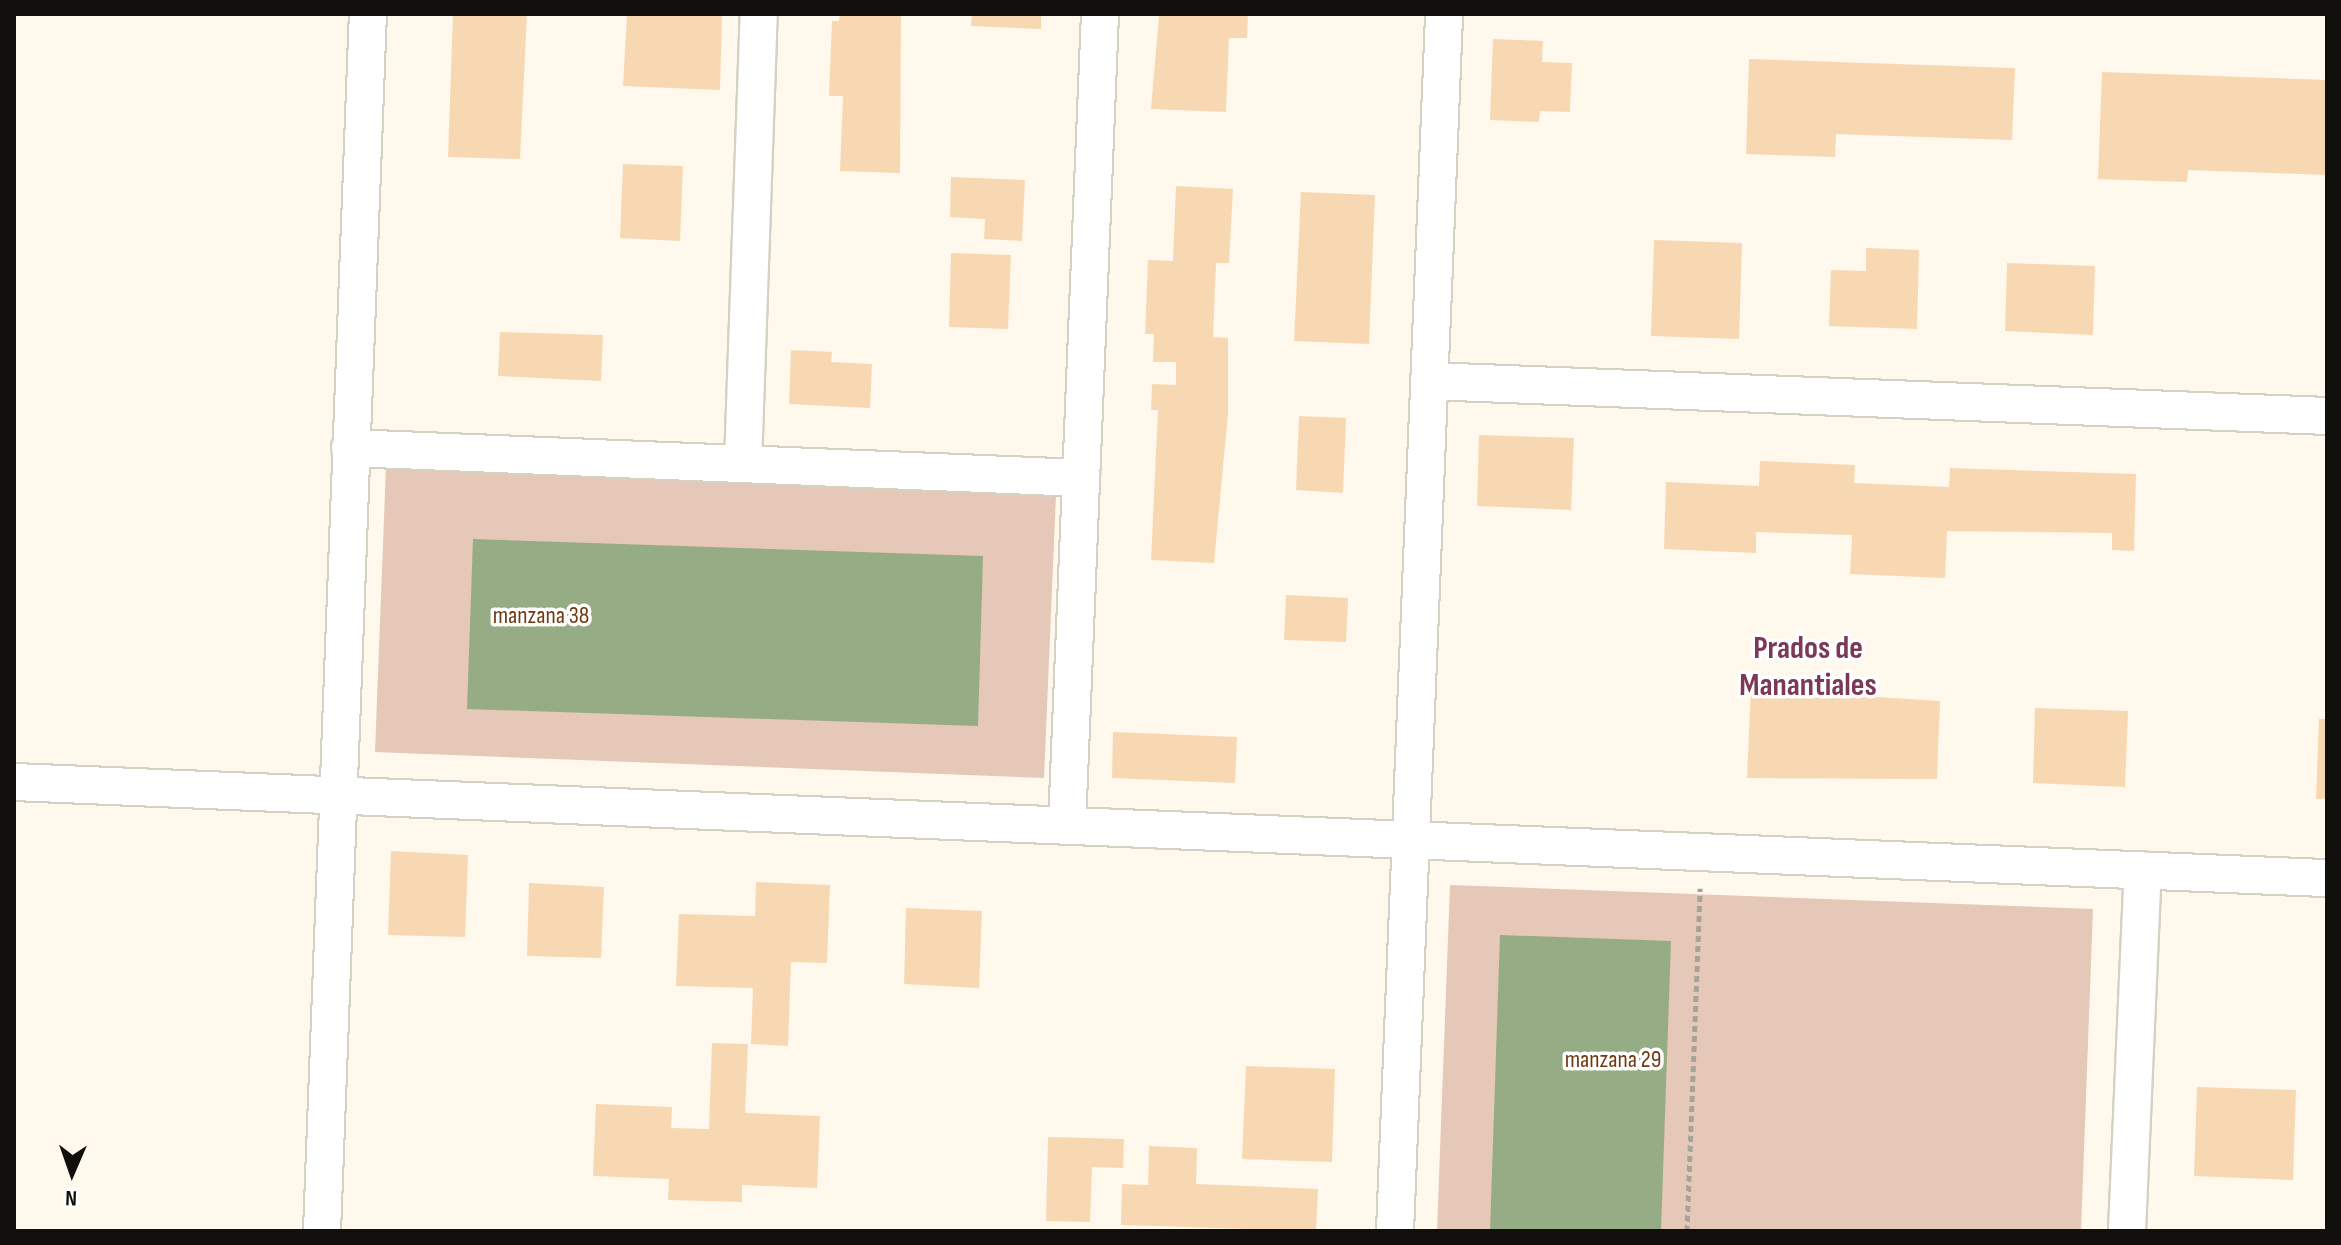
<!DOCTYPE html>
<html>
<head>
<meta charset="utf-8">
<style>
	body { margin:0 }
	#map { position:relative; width:2341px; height:1245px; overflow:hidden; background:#fef9ec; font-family:"Sofia Sans Condensed",sans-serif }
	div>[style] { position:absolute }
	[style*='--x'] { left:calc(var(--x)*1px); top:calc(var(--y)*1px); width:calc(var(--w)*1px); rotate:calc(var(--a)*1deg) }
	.green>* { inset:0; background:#e5c8b7 }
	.water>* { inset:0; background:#96ac84 }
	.building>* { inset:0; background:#f8d8b2 }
	.path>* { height:5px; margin-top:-2.5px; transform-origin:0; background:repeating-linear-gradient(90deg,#a7a399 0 6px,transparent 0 10px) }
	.roads { filter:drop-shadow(2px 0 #d5d1c4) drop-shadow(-2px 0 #d5d1c4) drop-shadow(0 2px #d5d1c4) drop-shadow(0 -2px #d5d1c4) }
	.minor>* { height:36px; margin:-18px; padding:0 18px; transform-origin:18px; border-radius:18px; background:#fff }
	span { translate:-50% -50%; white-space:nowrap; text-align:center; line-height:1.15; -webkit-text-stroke:7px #fff; paint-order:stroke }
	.park-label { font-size:24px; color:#6f3912 }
	.district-label { font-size:32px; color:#7b3857; font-weight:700 }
	.frame { position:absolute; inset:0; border:16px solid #100f0b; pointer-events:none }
	.north { position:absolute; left:32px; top:1133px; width:80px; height:80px; -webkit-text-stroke:6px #fff; paint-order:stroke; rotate:182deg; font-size:22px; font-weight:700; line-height:32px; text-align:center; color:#100f0b }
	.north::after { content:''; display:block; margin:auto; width:28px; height:36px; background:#100f0b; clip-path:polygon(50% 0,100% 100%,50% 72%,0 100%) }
</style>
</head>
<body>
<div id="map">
	<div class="green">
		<div style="clip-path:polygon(386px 467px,1056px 495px,1044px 778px,375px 752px)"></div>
		<div style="clip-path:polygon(1450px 885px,2093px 909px,2081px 1231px,1437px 1231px)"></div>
	</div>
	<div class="water">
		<div style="clip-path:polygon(473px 539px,983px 556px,978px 726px,467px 709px)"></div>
		<div style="clip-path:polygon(1500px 935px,1671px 941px,1661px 1231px,1490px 1231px)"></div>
	</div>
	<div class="building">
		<div style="clip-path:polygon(453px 14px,527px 14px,520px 159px,448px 157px)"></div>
		<div style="clip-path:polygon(627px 14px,722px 15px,720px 90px,623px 86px)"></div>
		<div style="clip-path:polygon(840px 14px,901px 14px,900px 173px,840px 171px,843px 96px,829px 96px,832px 21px,839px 21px)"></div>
		<div style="clip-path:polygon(972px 14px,1041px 14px,1041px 29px,971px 26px)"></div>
		<div style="clip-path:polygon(1248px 14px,1247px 38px,1229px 38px,1226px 112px,1151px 109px,1159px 16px)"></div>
		<div style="clip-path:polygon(1493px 39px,1543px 41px,1542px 62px,1572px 63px,1570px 112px,1540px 111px,1539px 122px,1490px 120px)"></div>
		<div style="clip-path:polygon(1749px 59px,2015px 68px,2012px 140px,1836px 134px,1835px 157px,1746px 154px)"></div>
		<div style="clip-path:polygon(2102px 72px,2327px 80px,2327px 175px,2188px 170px,2187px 182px,2098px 179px)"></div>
		<div style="clip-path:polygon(623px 164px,683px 166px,680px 241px,620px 238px)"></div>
		<div style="clip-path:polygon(951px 177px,1025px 180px,1022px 241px,984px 239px,985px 219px,950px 217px)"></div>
		<div style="clip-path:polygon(1176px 186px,1233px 189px,1229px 263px,1216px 263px,1213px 337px,1228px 338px,1228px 414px,1214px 563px,1151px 560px,1158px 410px,1151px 410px,1152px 384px,1176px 385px,1176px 362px,1153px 362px,1154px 334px,1145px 334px,1148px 260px,1173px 261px)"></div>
		<div style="clip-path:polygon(1301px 192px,1375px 195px,1369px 344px,1294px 341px)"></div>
		<div style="clip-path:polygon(1654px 240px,1742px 243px,1739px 339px,1651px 336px)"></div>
		<div style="clip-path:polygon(1866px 248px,1919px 250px,1917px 329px,1829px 326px,1831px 270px,1866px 271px)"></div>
		<div style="clip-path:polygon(951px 253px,1011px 255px,1008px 329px,949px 327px)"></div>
		<div style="clip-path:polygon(2007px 263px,2095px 266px,2093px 335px,2005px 331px)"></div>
		<div style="clip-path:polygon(500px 332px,603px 335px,601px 381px,498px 376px)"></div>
		<div style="clip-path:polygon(791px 350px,832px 352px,831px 362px,872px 364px,870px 408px,789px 404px)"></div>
		<div style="clip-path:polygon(1299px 416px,1346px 418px,1343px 493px,1296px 490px)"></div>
		<div style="clip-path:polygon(1479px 435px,1574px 438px,1571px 510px,1477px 506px)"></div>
		<div style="clip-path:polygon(1760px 461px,1855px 465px,1854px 483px,1949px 487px,1950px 468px,2136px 474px,2134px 551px,2112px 550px,2112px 533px,1947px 531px,1945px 578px,1850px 574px,1852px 535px,1756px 532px,1756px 553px,1664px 549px,1666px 482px,1759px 486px)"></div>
		<div style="clip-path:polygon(1286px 595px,1348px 598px,1346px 642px,1284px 640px)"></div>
		<div style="clip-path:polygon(1751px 689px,1940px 701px,1937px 779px,1747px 778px)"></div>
		<div style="clip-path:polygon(2035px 708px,2128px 711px,2125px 787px,2033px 783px)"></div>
		<div style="clip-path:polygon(2319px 719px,2327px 719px,2327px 799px,2316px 799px)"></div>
		<div style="clip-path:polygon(1113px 732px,1237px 737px,1235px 783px,1112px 778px)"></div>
		<div style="clip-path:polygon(391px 851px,468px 855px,465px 937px,388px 935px)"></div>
		<div style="clip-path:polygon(756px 882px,830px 885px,827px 963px,791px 962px,788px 1046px,751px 1044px,753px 988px,676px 986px,679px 914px,755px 916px)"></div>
		<div style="clip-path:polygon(529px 883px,604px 887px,601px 958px,527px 956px)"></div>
		<div style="clip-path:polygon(906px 908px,982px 911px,979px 988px,904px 984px)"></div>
		<div style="clip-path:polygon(712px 1043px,748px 1044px,745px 1113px,820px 1116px,817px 1188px,742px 1185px,742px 1202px,668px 1200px,669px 1179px,593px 1176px,596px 1104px,672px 1107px,671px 1128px,709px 1129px)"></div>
		<div style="clip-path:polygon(1246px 1066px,1335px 1069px,1332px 1162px,1242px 1159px)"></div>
		<div style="clip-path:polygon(2197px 1087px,2296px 1090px,2293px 1180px,2194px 1176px)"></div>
		<div style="clip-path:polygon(1048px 1137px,1124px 1139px,1123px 1168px,1092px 1167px,1090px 1222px,1046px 1221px)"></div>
		<div style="clip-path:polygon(1149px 1146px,1197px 1148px,1196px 1184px,1318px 1189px,1316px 1231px,1121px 1225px,1122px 1184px,1148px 1185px)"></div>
	</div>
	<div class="path">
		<div style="--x:1687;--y:1231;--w:343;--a:-87.8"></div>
	</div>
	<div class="roads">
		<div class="minor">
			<div style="--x:1429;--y:381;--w:899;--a:2.23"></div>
			<div style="--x:350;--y:448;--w:732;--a:2.35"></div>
			<div style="--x:743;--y:464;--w:450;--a:-88"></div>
			<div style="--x:14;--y:782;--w:2315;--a:2.38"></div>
			<div style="--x:1067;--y:825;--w:812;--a:-87.67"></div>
			<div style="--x:322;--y:1231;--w:1218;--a:-87.84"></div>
			<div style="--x:1395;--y:1231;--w:1218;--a:-87.69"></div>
			<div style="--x:2127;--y:1231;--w:361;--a:-87.5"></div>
		</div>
	</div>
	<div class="park-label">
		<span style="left:541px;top:616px">manzana 38</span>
		<span style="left:1613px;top:1060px">manzana 29</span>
	</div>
	<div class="district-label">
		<span style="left:1808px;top:668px">Prados de<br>Manantiales</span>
	</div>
	<div class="frame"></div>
	<div class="north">N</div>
</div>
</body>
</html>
